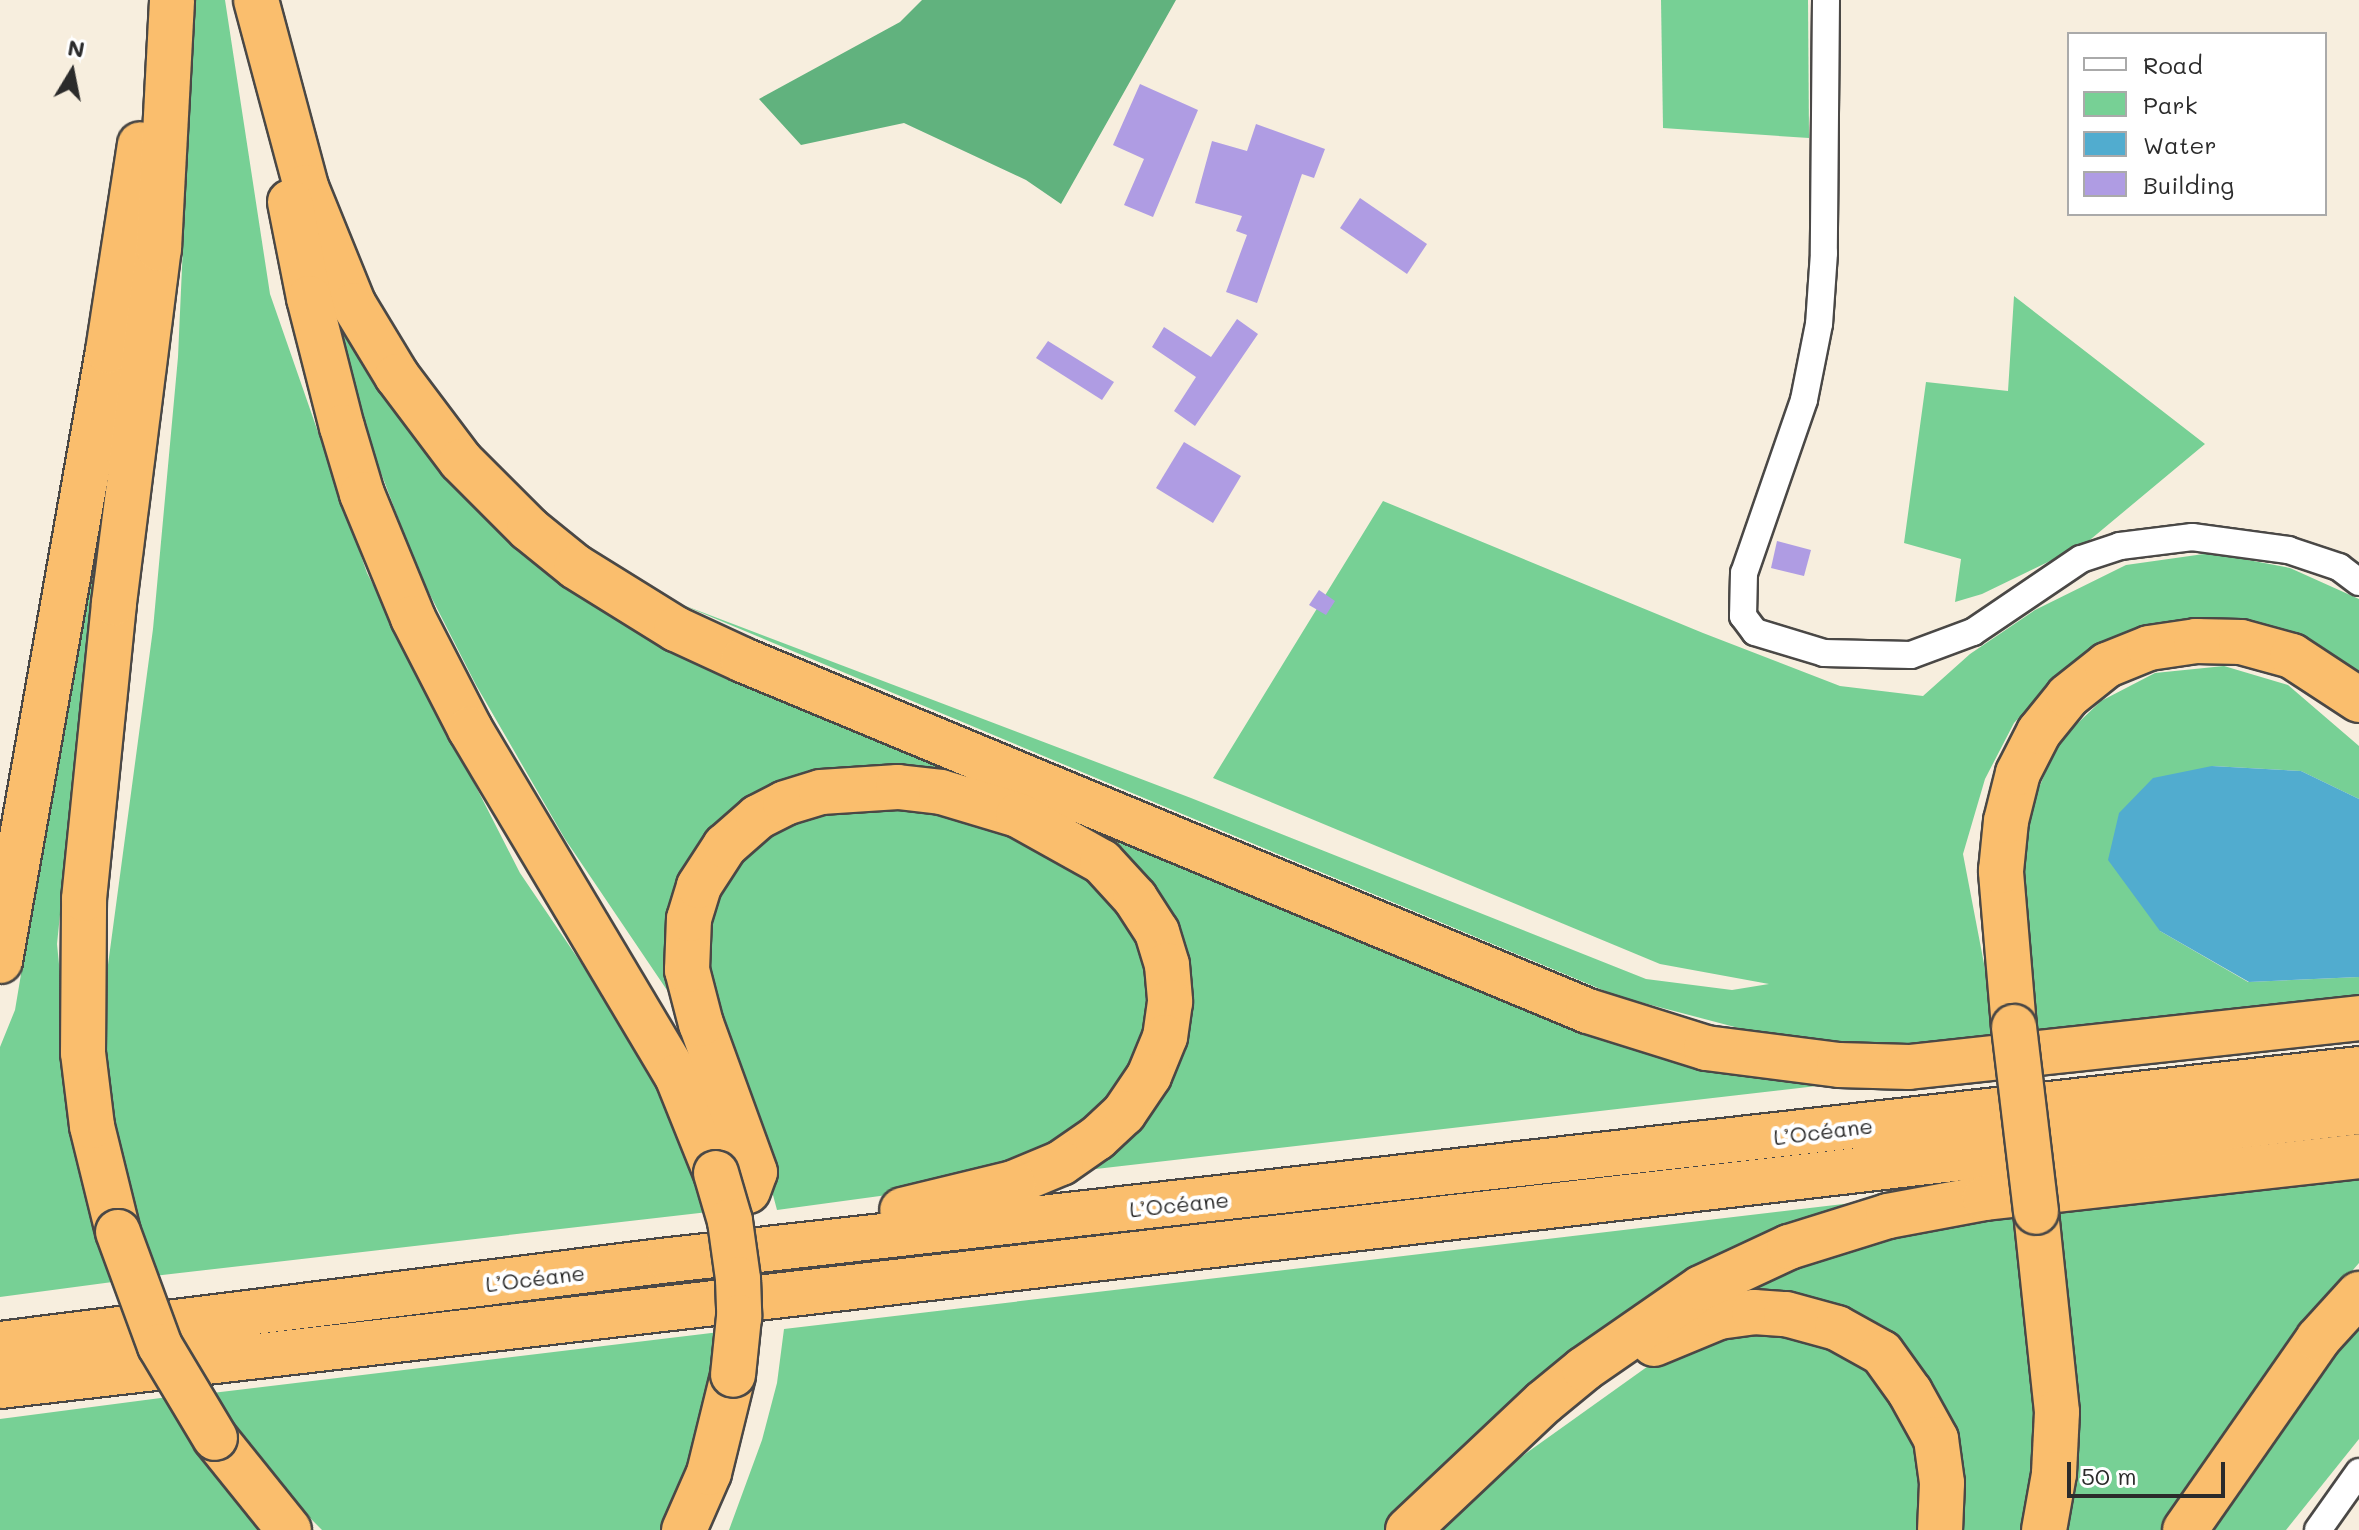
<!DOCTYPE html>
<html>
<head>
<meta charset="utf-8">
<style>
	body { margin:0 }
	#map { position:relative; width:2359px; height:1530px; overflow:hidden; background:#f7eede; font-family:Mali,sans-serif }
	div>[style] { position:absolute }
	[style*='--x'] { left:calc(var(--x)*1px); top:calc(var(--y)*1px); width:calc(var(--w)*1px); rotate:calc(var(--a)*1deg) }
	.green>* { inset:0; background:#77d095 }
	.forest>* { inset:0; background:#61b27e }
	.water>* { inset:0; background:#51accf }
	.building>* { inset:0; background:#af9ce3 }
	.roads { filter:drop-shadow(2px 0 #4a4846) drop-shadow(-2px 0 #4a4846) drop-shadow(0 2px #4a4846) drop-shadow(0 -2px #4a4846) }
	.minor>* { height:26px; margin:-13px; padding:0 13px; transform-origin:13px; border-radius:13px; background:#fff }
	.motorway>* { height:44px; margin:-22px; padding:0 22px; transform-origin:22px; border-radius:22px; background:#fabe6d }
	.bridges { filter:drop-shadow(2px 0 #4a4846) drop-shadow(-2px 0 #4a4846) drop-shadow(0 2px #4a4846) drop-shadow(0 -2px #4a4846) }
	.motorway-bridge>* { height:44px; margin:-22px; padding:0 22px; transform-origin:22px; border-radius:22px; background:#fabe6d }
	span { translate:-50% -50%; white-space:nowrap; text-align:center; line-height:1.15; -webkit-text-stroke:8px #fff; paint-order:stroke }
	.street-label { font-size:22px; color:#2b2b2b }
	.legend { position:absolute; left:2067px; top:32px; width:260px; height:184px; box-sizing:border-box; background:#fff; border:2px solid #aaa; margin:0; padding:10px 14px; list-style:none; font-size:24px; color:#2b2b2b }
	.legend li { display:flex; align-items:center; gap:16px; height:40px }
	.legend b { width:40px; border:2px solid #aaa }
	.north { position:absolute; left:32px; top:32px; width:80px; height:80px; -webkit-text-stroke:6px #fff; paint-order:stroke; rotate:10deg; font-size:22px; font-weight:700; line-height:32px; text-align:center; color:#2b2b2b }
	.north::after { content:''; display:block; margin:auto; width:28px; height:36px; background:#2b2b2b; clip-path:polygon(50% 0,100% 100%,50% 72%,0 100%) }
	.scale { position:absolute; left:2067px; top:1462px; width:158px; height:36px; box-sizing:border-box; border:4px solid #2b2b2b; border-top:0; padding-left:10px; font-size:24px; line-height:28px; white-space:nowrap; color:#2b2b2b; -webkit-text-stroke:6px #fff; paint-order:stroke }
</style>
</head>
<body>
<div id="map">
	<div class="green">
		<div style="clip-path:polygon(194px 0,225px 0,270px 294px,367px 573px,520px 873px,640px 1050px,707px 1174px,717px 1211px,145px 1277px,109px 1127px,101px 1017px,153px 629px,178px 357px)"></div>
		<div style="clip-path:polygon(1661px 0,1808px 0,1809px 138px,1663px 128px)"></div>
		<div style="clip-path:polygon(317px 272px,520px 542px,1565px 1019px,1903px 1076px,1087px 1170px,1125px 1137px,1171px 916px,978px 787px,726px 818px,689px 859px,668px 923px,675px 1002px,565px 839px,476px 685px,419px 573px,364px 428px)"></div>
		<div style="clip-path:polygon(2014px 296px,2205px 444px,2085px 544px,1982px 594px,1955px 602px,1961px 559px,1904px 543px,1926px 382px,2008px 391px)"></div>
		<div style="clip-path:polygon(105px 473px,57px 944px,69px 1064px,120px 1281px,0 1297px,0 1047px,15px 1010px)"></div>
		<div style="clip-path:polygon(1383px 501px,1703px 633px,1840px 686px,1923px 696px,1970px 654px,2035px 610px,2126px 565px,2211px 553px,2290px 568px,2359px 599px,2359px 675px,2323px 647px,2247px 623px,2176px 623px,2119px 636px,2067px 666px,2014px 723px,1985px 779px,1963px 854px,1999px 1042px,1913px 1052px,1750px 1031px,1617px 996px,678px 603px,1191px 798px,1646px 979px,1732px 990px,1769px 984px,1660px 964px,1213px 778px)"></div>
		<div style="clip-path:polygon(2224px 666px,2288px 685px,2359px 746px,2359px 799px,2301px 771px,2212px 766px,2160px 931px,2248px 982px,2359px 977px,2359px 1005px,2031px 1044px,2019px 910px,2023px 825px,2059px 741px,2101px 701px,2155px 673px)"></div>
		<div style="clip-path:polygon(872px 801px,939px 811px,1058px 849px,1132px 922px,1152px 975px,1152px 1024px,1118px 1095px,1036px 1157px,902px 1193px,777px 1210px,765px 1165px,716px 1025px,703px 935px,721px 871px,766px 829px)"></div>
		<div style="clip-path:polygon(2359px 1172px,2359px 1263px,2276px 1358px,2164px 1530px,2052px 1530px,2078px 1440px,2050px 1211px)"></div>
		<div style="clip-path:polygon(1911px 1196px,1820px 1218px,1395px 1530px,729px 1530px,762px 1440px,777px 1383px,784px 1329px)"></div>
		<div style="clip-path:polygon(2020px 1214px,2032px 1361px,2034px 1459px,2022px 1530px,1962px 1530px,1960px 1468px,1892px 1339px,1689px 1311px,1870px 1237px)"></div>
		<div style="clip-path:polygon(2359px 1315px,2359px 1439px,2286px 1530px,2200px 1530px)"></div>
		<div style="clip-path:polygon(1780px 1327px,1854px 1354px,1915px 1424px,1930px 1530px,1434px 1530px,1514px 1462px,1665px 1354px,1739px 1328px)"></div>
		<div style="clip-path:polygon(728px 1331px,673px 1530px,322px 1530px,229px 1436px,204px 1394px)"></div>
		<div style="clip-path:polygon(176px 1396px,277px 1530px,0 1530px,0 1419px)"></div>
	</div>
	<div class="forest">
		<div style="clip-path:polygon(922px 0,1176px 0,1061px 204px,1026px 180px,904px 123px,801px 145px,759px 99px,900px 22px)"></div>
	</div>
	<div class="water">
		<div style="clip-path:polygon(2212px 766px,2301px 771px,2359px 799px,2359px 977px,2249px 982px,2160px 931px,2108px 860px,2119px 813px,2153px 778px)"></div>
	</div>
	<div class="building">
		<div style="clip-path:polygon(1140px 84px,1198px 110px,1153px 217px,1124px 205px,1144px 159px,1113px 145px)"></div>
		<div style="clip-path:polygon(1256px 124px,1325px 149px,1314px 178px,1302px 174px,1257px 303px,1226px 292px,1247px 235px,1236px 231px,1242px 216px,1195px 203px,1212px 141px,1247px 151px)"></div>
		<div style="clip-path:polygon(1360px 198px,1427px 244px,1407px 274px,1340px 228px)"></div>
		<div style="clip-path:polygon(1237px 319px,1258px 334px,1195px 426px,1174px 411px,1196px 377px,1152px 347px,1164px 327px,1211px 357px)"></div>
		<div style="clip-path:polygon(1048px 341px,1114px 382px,1102px 400px,1036px 358px)"></div>
		<div style="clip-path:polygon(1184px 442px,1241px 476px,1213px 523px,1156px 488px)"></div>
		<div style="clip-path:polygon(1777px 541px,1811px 550px,1804px 576px,1771px 568px)"></div>
		<div style="clip-path:polygon(1319px 590px,1335px 601px,1326px 615px,1309px 605px)"></div>
	</div>
	<div class="roads">
		<div class="minor">
			<div style="--x:1826;--y:0;--w:253;--a:90.5"></div>
			<div style="--x:1824;--y:253;--w:71;--a:94"></div>
			<div style="--x:1819;--y:324;--w:77;--a:101.2"></div>
			<div style="--x:1804;--y:400;--w:183;--a:109.1"></div>
			<div style="--x:1744;--y:573;--w:43;--a:91.3"></div>
			<div style="--x:1743;--y:616;--w:20;--a:53"></div>
			<div style="--x:1755;--y:632;--w:72;--a:16.9"></div>
			<div style="--x:1824;--y:653;--w:87;--a:1.3"></div>
			<div style="--x:1911;--y:655;--w:66;--a:-20.4"></div>
			<div style="--x:1973;--y:632;--w:130;--a:-34.1"></div>
			<div style="--x:2081;--y:559;--w:41;--a:-18.4"></div>
			<div style="--x:2120;--y:546;--w:73;--a:-7.1"></div>
			<div style="--x:2192;--y:537;--w:97;--a:7.7"></div>
			<div style="--x:2288;--y:550;--w:54;--a:18.4"></div>
			<div style="--x:2339;--y:567;--w:25;--a:37"></div>
			<div style="--x:2318;--y:1530;--w:71;--a:-54.7"></div>
		</div>
		<div class="motorway">
			<div style="--x:256;--y:0;--w:194;--a:75"></div>
			<div style="--x:306;--y:187;--w:127;--a:67.9"></div>
			<div style="--x:354;--y:305;--w:83;--a:58.8"></div>
			<div style="--x:397;--y:376;--w:106;--a:53"></div>
			<div style="--x:461;--y:461;--w:96;--a:45"></div>
			<div style="--x:529;--y:529;--w:60;--a:39"></div>
			<div style="--x:576;--y:567;--w:118;--a:31.8"></div>
			<div style="--x:676;--y:629;--w:74;--a:24.8"></div>
			<div style="--x:743;--y:660;--w:915;--a:22.56"></div>
			<div style="--x:1588;--y:1011;--w:124;--a:17.4"></div>
			<div style="--x:1706;--y:1048;--w:134;--a:7.3"></div>
			<div style="--x:1839;--y:1065;--w:70;--a:1.6"></div>
			<div style="--x:1909;--y:1067;--w:453;--a:-6.2"></div>
			<div style="--x:290;--y:202;--w:98;--a:78.8"></div>
			<div style="--x:309;--y:298;--w:133;--a:75.7"></div>
			<div style="--x:342;--y:427;--w:70;--a:73.4"></div>
			<div style="--x:362;--y:494;--w:134;--a:67.6"></div>
			<div style="--x:413;--y:618;--w:125;--a:62.8"></div>
			<div style="--x:470;--y:729;--w:404;--a:59.2"></div>
			<div style="--x:677;--y:1076;--w:105;--a:68.1"></div>
			<div style="--x:0;--y:961;--w:619;--a:-79.96"></div>
			<div style="--x:108;--y:351;--w:209;--a:-81.2"></div>
			<div style="--x:2014;--y:1027;--w:157;--a:-94.8"></div>
			<div style="--x:2001;--y:871;--w:50;--a:-84.3"></div>
			<div style="--x:2006;--y:821;--w:49;--a:-76"></div>
			<div style="--x:2018;--y:773;--w:46;--a:-62.9"></div>
			<div style="--x:2039;--y:732;--w:46;--a:-51.1"></div>
			<div style="--x:2068;--y:696;--w:50;--a:-38.5"></div>
			<div style="--x:2107;--y:665;--w:45;--a:-22"></div>
			<div style="--x:2149;--y:648;--w:48;--a:-8.5"></div>
			<div style="--x:2196;--y:641;--w:45;--a:1.3"></div>
			<div style="--x:2241;--y:642;--w:53;--a:15.4"></div>
			<div style="--x:2292;--y:656;--w:80;--a:33.3"></div>
			<div style="--x:748;--y:1191;--w:20;--a:-70"></div>
			<div style="--x:755;--y:1172;--w:158;--a:-110"></div>
			<div style="--x:701;--y:1024;--w:56;--a:-104.5"></div>
			<div style="--x:687;--y:970;--w:51;--a:-87.8"></div>
			<div style="--x:689;--y:919;--w:34;--a:-73"></div>
			<div style="--x:699;--y:886;--w:48;--a:-57"></div>
			<div style="--x:725;--y:846;--w:44;--a:-41.3"></div>
			<div style="--x:758;--y:817;--w:30;--a:-27"></div>
			<div style="--x:785;--y:803;--w:38;--a:-17"></div>
			<div style="--x:821;--y:792;--w:77;--a:-3.7"></div>
			<div style="--x:898;--y:787;--w:43;--a:6.6"></div>
			<div style="--x:941;--y:792;--w:80;--a:16.6"></div>
			<div style="--x:1018;--y:815;--w:96;--a:29.2"></div>
			<div style="--x:1102;--y:862;--w:49;--a:47.5"></div>
			<div style="--x:1135;--y:898;--w:40;--a:57.1"></div>
			<div style="--x:1157;--y:932;--w:34;--a:73"></div>
			<div style="--x:1167;--y:965;--w:37;--a:85"></div>
			<div style="--x:1170;--y:1002;--w:35;--a:98"></div>
			<div style="--x:1165;--y:1037;--w:42;--a:112.3"></div>
			<div style="--x:1149;--y:1076;--w:45;--a:124"></div>
			<div style="--x:1124;--y:1113;--w:37;--a:137"></div>
			<div style="--x:1097;--y:1138;--w:44;--a:145.2"></div>
			<div style="--x:1061;--y:1163;--w:52;--a:157.4"></div>
			<div style="--x:1013;--y:1183;--w:114;--a:166.3"></div>
			<div style="--x:2036;--y:1212;--w:201;--a:84"></div>
			<div style="--x:2057;--y:1412;--w:62;--a:92.8"></div>
			<div style="--x:2054;--y:1474;--w:57;--a:100.1"></div>
			<div style="--x:118;--y:1232;--w:109;--a:-103.8"></div>
			<div style="--x:92;--y:1126;--w:74;--a:-97"></div>
			<div style="--x:83;--y:1053;--w:154;--a:-89.6"></div>
			<div style="--x:84;--y:899;--w:298;--a:-84.2"></div>
			<div style="--x:114;--y:603;--w:357;--a:-82.8"></div>
			<div style="--x:159;--y:249;--w:249;--a:-87"></div>
			<div style="--x:0;--y:1344;--w:675;--a:-7.15"></div>
			<div style="--x:670;--y:1260;--w:1700;--a:-6.45"></div>
			<div style="--x:1654;--y:1344;--w:70;--a:-22.6"></div>
			<div style="--x:1719;--y:1317;--w:35;--a:-8"></div>
			<div style="--x:1754;--y:1312;--w:32;--a:4"></div>
			<div style="--x:1786;--y:1314;--w:53;--a:15.4"></div>
			<div style="--x:1837;--y:1328;--w:51;--a:29.1"></div>
			<div style="--x:1882;--y:1353;--w:48;--a:54.3"></div>
			<div style="--x:1910;--y:1392;--w:54;--a:61"></div>
			<div style="--x:1936;--y:1439;--w:44;--a:82.2"></div>
			<div style="--x:1942;--y:1483;--w:47;--a:92.4"></div>
			<div style="--x:0;--y:1386;--w:2375;--a:-6.63"></div>
			<div style="--x:215;--y:1438;--w:118;--a:51.2"></div>
			<div style="--x:684;--y:1530;--w:62;--a:-66.3"></div>
			<div style="--x:709;--y:1473;--w:101;--a:-76.2"></div>
			<div style="--x:1408;--y:1530;--w:187;--a:-43.3"></div>
			<div style="--x:1544;--y:1402;--w:52;--a:-39.5"></div>
			<div style="--x:1584;--y:1369;--w:142;--a:-34.7"></div>
			<div style="--x:1701;--y:1288;--w:97;--a:-25"></div>
			<div style="--x:1789;--y:1247;--w:104;--a:-17.4"></div>
			<div style="--x:1888;--y:1216;--w:99;--a:-10.5"></div>
			<div style="--x:1985;--y:1198;--w:376;--a:-6.4"></div>
			<div style="--x:2185;--y:1530;--w:233;--a:-55.1"></div>
			<div style="--x:2318;--y:1339;--w:61;--a:-47.7"></div>
		</div>
	</div>
	<div class="bridges">
		<div class="motorway-bridge">
			<div style="--x:2014;--y:1027;--w:186;--a:83.2"></div>
			<div style="--x:716;--y:1173;--w:50;--a:73.7"></div>
			<div style="--x:730;--y:1221;--w:59;--a:82.1"></div>
			<div style="--x:738;--y:1279;--w:38;--a:88"></div>
			<div style="--x:739;--y:1317;--w:58;--a:95.9"></div>
			<div style="--x:118;--y:1232;--w:121;--a:69.8"></div>
			<div style="--x:160;--y:1346;--w:107;--a:59.1"></div>
		</div>
	</div>
	<div class="street-label">
		<span style="left:1823px;top:1131px;rotate:-7deg">L’Océane</span>
		<span style="left:1179px;top:1204px;rotate:-6deg">L’Océane</span>
		<span style="left:535px;top:1278px;rotate:-7deg">L’Océane</span>
	</div>
	<ul class="legend">
	<li><b style="height:10px;background:#fff"></b>Road</li>
	<li><b style="height:22px;background:#77d095"></b>Park</li>
	<li><b style="height:22px;background:#51accf"></b>Water</li>
	<li><b style="height:22px;background:#af9ce3"></b>Building</li>
	</ul>
	<div class="north">N</div>
	<div class="scale">50 m</div>
</div>
</body>
</html>
